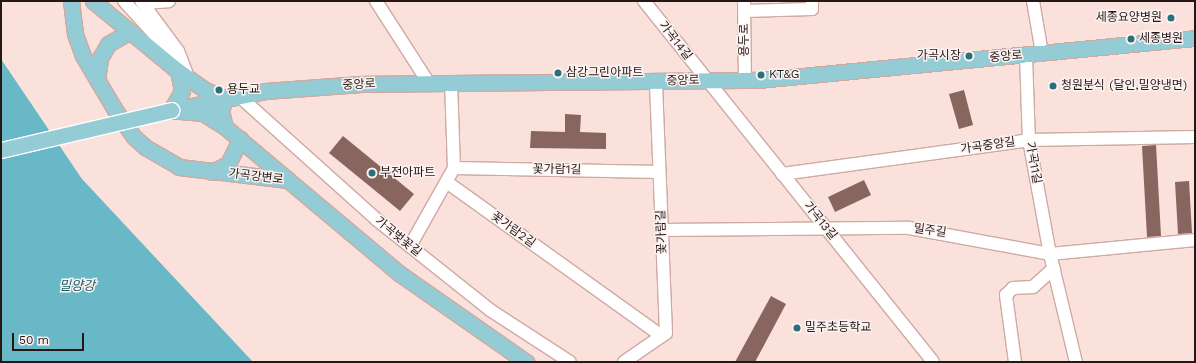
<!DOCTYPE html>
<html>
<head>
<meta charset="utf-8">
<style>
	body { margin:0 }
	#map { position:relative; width:1196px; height:363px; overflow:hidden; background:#fae1dc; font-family:"Work Sans","Noto Sans KR",sans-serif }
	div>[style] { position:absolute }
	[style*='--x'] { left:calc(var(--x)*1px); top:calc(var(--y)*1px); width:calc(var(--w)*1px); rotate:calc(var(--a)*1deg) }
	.water>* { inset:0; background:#69b8c7 }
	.building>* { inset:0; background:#89655f }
	.roads { filter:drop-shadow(1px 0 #d0a9a2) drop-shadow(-1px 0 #d0a9a2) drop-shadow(0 1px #d0a9a2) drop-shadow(0 -1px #d0a9a2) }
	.minor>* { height:12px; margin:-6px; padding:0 6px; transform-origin:6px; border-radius:6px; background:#fff }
	.major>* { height:15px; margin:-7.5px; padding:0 7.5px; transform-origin:7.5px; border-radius:7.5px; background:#94ccd6 }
	.bridges { filter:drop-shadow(1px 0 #fff) drop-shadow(-1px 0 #fff) drop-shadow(0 1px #fff) drop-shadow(0 -1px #fff) }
	.major-bridge>* { height:15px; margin:-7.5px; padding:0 7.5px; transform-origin:7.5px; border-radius:7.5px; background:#94ccd6 }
	.dots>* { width:11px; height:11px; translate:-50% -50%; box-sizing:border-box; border:2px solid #fbf2f1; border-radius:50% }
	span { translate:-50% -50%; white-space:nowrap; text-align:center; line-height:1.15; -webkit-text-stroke:3px #fbf2f1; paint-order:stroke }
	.poi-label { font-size:12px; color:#251714 }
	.right { translate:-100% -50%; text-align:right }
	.left { translate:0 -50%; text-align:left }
	.street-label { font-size:12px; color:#251714 }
	.water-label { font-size:13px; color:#1a5c67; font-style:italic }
	.frame { position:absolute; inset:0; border:2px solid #251714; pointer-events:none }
	.scale { position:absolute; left:12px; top:333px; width:72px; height:18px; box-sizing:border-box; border:2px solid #251714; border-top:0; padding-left:5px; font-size:12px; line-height:14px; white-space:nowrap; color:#251714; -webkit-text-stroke:3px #fbf2f1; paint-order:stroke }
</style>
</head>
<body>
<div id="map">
	<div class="water">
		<div style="clip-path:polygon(1px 59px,82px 179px,253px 362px,1px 362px)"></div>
	</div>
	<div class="building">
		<div style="clip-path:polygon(964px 90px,973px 125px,959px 129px,949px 94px)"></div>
		<div style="clip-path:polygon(565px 114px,581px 115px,580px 132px,606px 133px,606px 149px,530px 148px,531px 131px,565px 132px)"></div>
		<div style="clip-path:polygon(343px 136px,414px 194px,400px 211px,329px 153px)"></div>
		<div style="clip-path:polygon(1156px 145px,1161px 236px,1147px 237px,1142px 146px)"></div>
		<div style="clip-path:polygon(864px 180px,871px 195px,835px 212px,828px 197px)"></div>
		<div style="clip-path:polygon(1189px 181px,1192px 233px,1178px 234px,1175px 182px)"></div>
		<div style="clip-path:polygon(771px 296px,786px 304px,755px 362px,735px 362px)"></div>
	</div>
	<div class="roads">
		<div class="minor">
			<div style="--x:124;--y:1;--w:79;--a:47.6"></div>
			<div style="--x:141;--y:1;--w:62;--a:53.5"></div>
			<div style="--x:178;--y:51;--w:30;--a:69"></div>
			<div style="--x:376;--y:1;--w:96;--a:57.3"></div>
			<div style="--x:644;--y:1;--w:462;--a:51.3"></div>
			<div style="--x:744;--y:1;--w:79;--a:89.3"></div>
			<div style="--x:1033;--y:1;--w:53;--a:80.2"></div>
			<div style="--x:143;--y:3;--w:26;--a:-4"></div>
			<div style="--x:745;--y:11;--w:67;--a:-1.7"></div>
			<div style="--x:812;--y:9;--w:8;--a:-90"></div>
			<div style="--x:1026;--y:56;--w:84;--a:88"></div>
			<div style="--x:1029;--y:140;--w:116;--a:79.6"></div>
			<div style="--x:1050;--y:254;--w:111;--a:76.5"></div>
			<div style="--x:239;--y:96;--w:186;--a:41.9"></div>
			<div style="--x:377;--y:220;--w:144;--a:38.5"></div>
			<div style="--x:490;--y:310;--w:95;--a:33"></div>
			<div style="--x:454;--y:168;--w:205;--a:1.1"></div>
			<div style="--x:782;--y:174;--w:249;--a:-7.8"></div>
			<div style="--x:1029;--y:140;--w:166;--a:-1"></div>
			<div style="--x:448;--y:183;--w:263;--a:35.6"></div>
			<div style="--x:662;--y:230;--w:247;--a:-0.5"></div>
			<div style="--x:909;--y:228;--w:143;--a:10.4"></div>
			<div style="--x:1050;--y:254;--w:146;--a:-5.5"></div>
			<div style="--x:410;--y:246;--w:90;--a:-60.6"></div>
			<div style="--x:454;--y:168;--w:86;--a:-92"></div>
			<div style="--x:624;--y:362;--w:51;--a:-34.6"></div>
			<div style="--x:666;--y:333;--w:252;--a:-92.3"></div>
			<div style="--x:1015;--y:362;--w:68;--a:-97.7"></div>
			<div style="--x:1006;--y:295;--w:10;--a:-45"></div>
			<div style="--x:1013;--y:288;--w:20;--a:-3"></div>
			<div style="--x:1033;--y:287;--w:28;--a:-42"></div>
		</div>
		<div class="major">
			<div style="--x:71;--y:1;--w:33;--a:83"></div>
			<div style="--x:75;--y:34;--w:23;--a:70"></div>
			<div style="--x:83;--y:56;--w:63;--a:59.3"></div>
			<div style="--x:115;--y:110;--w:33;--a:55"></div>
			<div style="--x:134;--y:137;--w:15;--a:42"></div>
			<div style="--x:145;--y:147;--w:39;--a:30"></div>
			<div style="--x:179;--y:167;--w:110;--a:6.8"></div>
			<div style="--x:288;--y:180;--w:146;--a:40"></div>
			<div style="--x:400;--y:274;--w:154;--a:34.9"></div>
			<div style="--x:93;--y:1;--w:110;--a:39.5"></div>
			<div style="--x:178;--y:71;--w:33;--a:35"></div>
			<div style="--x:205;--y:90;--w:22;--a:22"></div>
			<div style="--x:225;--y:98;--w:14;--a:107"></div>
			<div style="--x:221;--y:111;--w:16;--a:76"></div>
			<div style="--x:225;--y:127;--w:26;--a:-148"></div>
			<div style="--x:203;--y:113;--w:32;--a:-175"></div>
			<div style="--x:171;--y:110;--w:22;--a:-60"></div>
			<div style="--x:182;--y:91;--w:20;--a:-101"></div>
			<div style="--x:97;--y:80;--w:22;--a:-82"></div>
			<div style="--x:100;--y:58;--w:16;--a:-60"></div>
			<div style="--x:108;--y:44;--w:20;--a:-30"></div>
			<div style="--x:125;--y:34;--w:9;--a:0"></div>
			<div style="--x:171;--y:110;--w:96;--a:-11.4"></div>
			<div style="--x:265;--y:91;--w:96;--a:-4.2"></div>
			<div style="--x:361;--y:84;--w:398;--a:-0.6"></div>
			<div style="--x:759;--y:80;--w:438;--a:-5.5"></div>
			<div style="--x:225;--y:127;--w:82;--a:40.1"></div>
			<div style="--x:212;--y:172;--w:18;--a:-27"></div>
			<div style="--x:228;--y:164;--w:28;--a:-64"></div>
		</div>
	</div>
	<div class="bridges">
		<div class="major-bridge">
			<div style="--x:1;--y:150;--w:175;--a:-13.2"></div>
		</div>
	</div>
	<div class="dots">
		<div style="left:1171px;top:18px;background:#28707c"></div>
		<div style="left:1131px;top:39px;background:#28707c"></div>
		<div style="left:969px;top:56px;background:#28707c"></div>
		<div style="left:558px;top:73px;background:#28707c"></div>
		<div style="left:761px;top:75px;background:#28707c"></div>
		<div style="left:1053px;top:86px;background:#28707c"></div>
		<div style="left:219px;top:90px;background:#28707c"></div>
		<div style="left:372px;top:173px;background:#28707c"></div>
		<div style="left:797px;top:328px;background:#28707c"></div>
	</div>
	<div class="poi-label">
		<span class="right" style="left:1162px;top:18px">세종요양병원</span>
		<span class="left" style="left:1139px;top:39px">세종병원</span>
		<span class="right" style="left:961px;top:56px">가곡시장</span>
		<span class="left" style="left:566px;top:73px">삼강그린아파트</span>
		<span class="left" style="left:769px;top:75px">KT&amp;G</span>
		<span class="left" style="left:1061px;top:86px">청원분식 (달인,밀양냉면)</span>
		<span class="left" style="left:227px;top:90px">용두교</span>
		<span class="left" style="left:380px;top:173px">부전아파트</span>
		<span class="left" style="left:805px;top:328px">밀주초등학교</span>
	</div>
	<div class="street-label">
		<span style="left:745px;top:40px;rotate:-90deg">용두로</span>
		<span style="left:675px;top:41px;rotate:52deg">가곡14길</span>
		<span style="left:1006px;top:57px;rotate:-5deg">중앙로</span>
		<span style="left:683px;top:81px;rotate:-1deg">중앙로</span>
		<span style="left:359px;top:85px;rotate:-3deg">중앙로</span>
		<span style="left:988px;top:146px;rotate:-8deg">가곡중앙길</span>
		<span style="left:1033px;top:163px;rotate:80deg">가곡11길</span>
		<span style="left:557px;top:170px;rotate:1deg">꽃가람1길</span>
		<span style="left:256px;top:177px;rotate:7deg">가곡강변로</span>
		<span style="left:820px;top:221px;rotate:51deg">가곡13길</span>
		<span style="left:513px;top:230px;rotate:36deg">꽃가람2길</span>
		<span style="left:930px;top:231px;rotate:8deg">밀주길</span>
		<span style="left:662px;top:232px;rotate:-92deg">꽃가람길</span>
		<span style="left:398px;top:237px;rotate:39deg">가곡벚꽃길</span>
	</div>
	<div class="water-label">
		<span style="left:77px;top:286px">밀양강</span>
	</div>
	<div class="frame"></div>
	<div class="scale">50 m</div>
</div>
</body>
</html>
